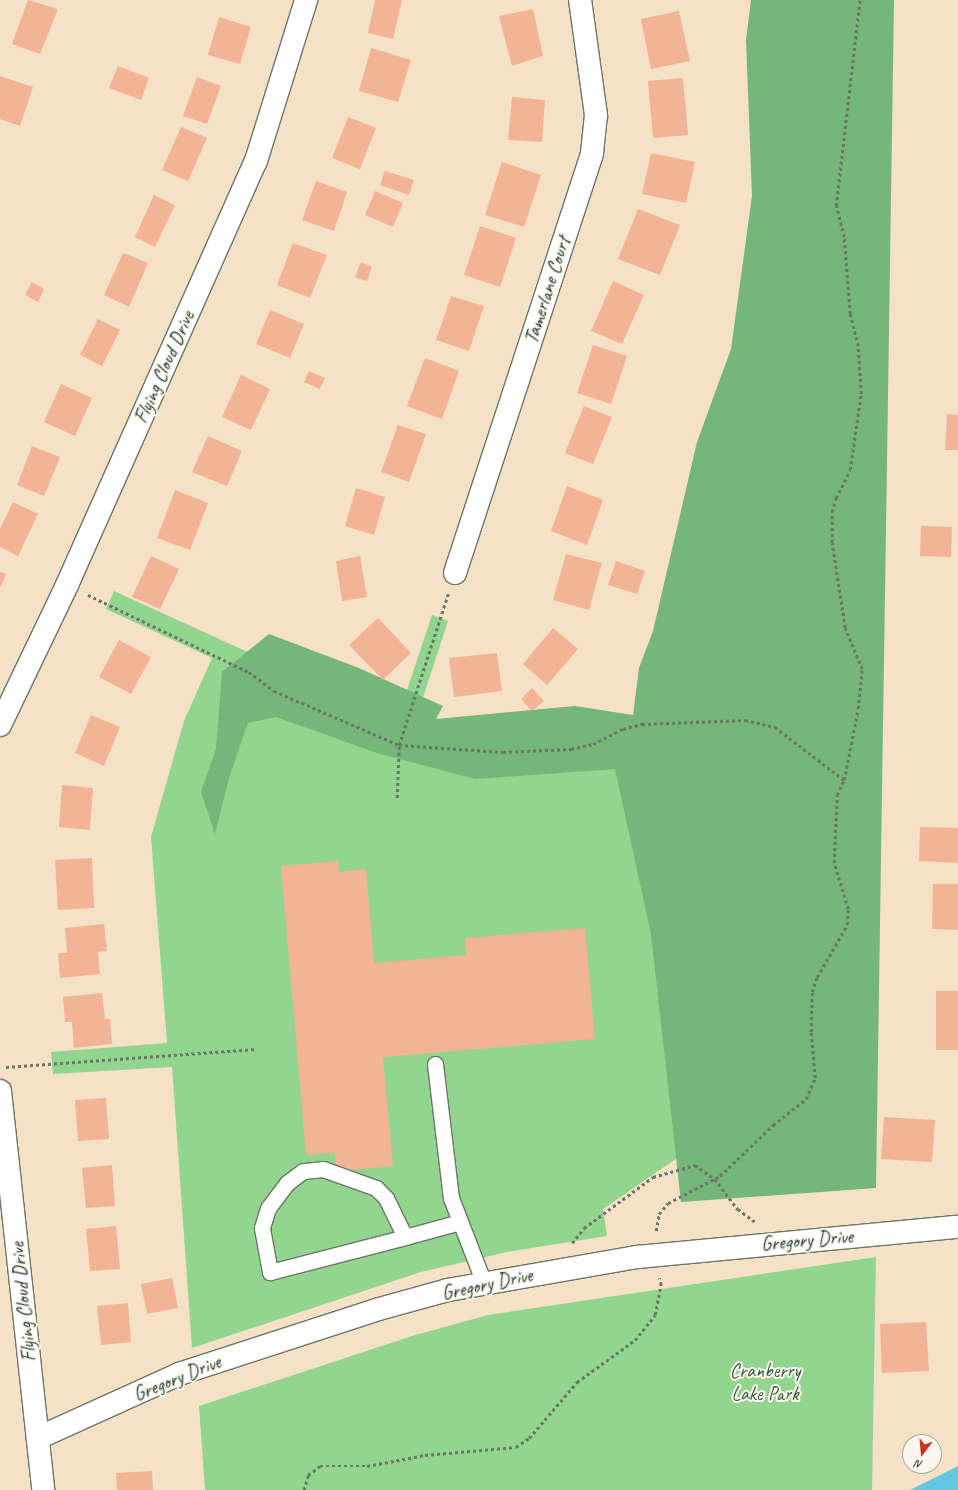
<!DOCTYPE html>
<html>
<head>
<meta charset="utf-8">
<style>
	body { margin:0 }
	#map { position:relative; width:958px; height:1490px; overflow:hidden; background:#f4e1c6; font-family:Caveat,sans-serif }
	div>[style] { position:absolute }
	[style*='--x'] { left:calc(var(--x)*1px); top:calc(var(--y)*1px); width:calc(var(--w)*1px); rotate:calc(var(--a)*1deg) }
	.green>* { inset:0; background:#92d58e }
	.forest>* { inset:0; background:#75b679 }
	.water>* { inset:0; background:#62c7df }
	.building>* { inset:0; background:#f2b494 }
	.path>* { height:2.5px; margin-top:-1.25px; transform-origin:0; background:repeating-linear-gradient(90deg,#6a7667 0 3px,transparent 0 6px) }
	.roads { filter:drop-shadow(1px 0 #6a7667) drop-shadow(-1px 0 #6a7667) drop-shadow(0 1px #6a7667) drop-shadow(0 -1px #6a7667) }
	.service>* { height:15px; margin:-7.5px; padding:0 7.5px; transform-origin:7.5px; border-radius:7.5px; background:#fff }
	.minor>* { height:22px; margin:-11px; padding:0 11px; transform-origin:11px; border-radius:11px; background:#fff }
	span { translate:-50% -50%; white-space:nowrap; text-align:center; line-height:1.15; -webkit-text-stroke:4px #fbf7ec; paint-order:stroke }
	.street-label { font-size:20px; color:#1f3d34 }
	.park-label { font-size:20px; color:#365b46 }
	.north { position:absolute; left:902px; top:1434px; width:40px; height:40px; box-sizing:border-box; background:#fbf7ec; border:1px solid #a3ada2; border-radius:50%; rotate:196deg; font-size:11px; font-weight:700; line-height:16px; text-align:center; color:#1f3d34 }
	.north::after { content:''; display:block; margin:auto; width:14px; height:18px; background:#c8321e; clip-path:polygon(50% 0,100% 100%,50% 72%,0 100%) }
</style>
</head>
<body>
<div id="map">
	<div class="green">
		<div style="clip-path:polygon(114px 591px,397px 720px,432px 615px,448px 621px,413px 728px,417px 730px,674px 712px,699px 1143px,603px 1209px,607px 1236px,507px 1252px,421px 1272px,192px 1348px,172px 1067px,53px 1074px,51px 1052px,167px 1043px,151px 837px,184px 721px,212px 658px,106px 609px)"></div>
		<div style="clip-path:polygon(876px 1257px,872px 1490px,205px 1490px,199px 1406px,412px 1336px,488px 1315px)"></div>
	</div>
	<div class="forest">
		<div style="clip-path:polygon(751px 0,894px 0,876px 1188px,681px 1202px,651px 934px,615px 769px,475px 779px,377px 753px,276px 717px,248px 723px,229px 778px,215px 834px,201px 792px,216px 749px,222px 672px,269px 634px,359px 668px,443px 706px,436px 719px,575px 706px,633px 715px,639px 668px,653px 631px,697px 442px,731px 349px,752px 196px,746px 40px)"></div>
	</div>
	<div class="water">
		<div style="clip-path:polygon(958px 1466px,958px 1490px,910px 1490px)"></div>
	</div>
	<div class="building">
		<div style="clip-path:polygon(28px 0,58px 9px,40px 54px,12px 44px)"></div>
		<div style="clip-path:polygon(375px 0,402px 0,393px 39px,368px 33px)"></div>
		<div style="clip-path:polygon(533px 9px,543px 56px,512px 66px,499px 16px)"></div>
		<div style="clip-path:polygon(679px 11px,690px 61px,651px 69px,641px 19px)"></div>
		<div style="clip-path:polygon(219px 17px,251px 27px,240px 64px,208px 55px)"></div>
		<div style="clip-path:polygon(371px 48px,411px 60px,398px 102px,359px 91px)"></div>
		<div style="clip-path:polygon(118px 66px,149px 78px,141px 100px,109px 88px)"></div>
		<div style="clip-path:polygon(0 76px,33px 87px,20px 126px,0 119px)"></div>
		<div style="clip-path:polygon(197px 77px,221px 86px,207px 124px,183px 116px)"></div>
		<div style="clip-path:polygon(683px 78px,688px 135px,653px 138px,648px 81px)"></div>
		<div style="clip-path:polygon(512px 97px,545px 100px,542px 142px,508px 140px)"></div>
		<div style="clip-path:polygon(348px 117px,376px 128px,360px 169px,332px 158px)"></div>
		<div style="clip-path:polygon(181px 127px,207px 138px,188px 181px,162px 170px)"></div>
		<div style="clip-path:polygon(651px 153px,695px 162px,686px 203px,642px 194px)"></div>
		<div style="clip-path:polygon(502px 162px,541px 175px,524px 227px,485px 215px)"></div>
		<div style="clip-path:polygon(385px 171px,414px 180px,409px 195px,380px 185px)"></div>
		<div style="clip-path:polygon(316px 181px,347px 192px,334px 231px,302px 220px)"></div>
		<div style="clip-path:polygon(375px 191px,403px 203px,393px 227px,365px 215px)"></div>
		<div style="clip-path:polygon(154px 195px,175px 205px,155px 247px,135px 237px)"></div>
		<div style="clip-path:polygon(638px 209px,680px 225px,660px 275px,618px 259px)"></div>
		<div style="clip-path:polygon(480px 226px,516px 238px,500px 287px,464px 275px)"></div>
		<div style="clip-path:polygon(293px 243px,327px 255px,310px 298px,277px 285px)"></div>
		<div style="clip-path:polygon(123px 253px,148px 263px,129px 307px,104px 295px)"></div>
		<div style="clip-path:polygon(361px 262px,372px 267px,367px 281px,355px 277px)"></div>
		<div style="clip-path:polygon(613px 281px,644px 295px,622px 344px,591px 331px)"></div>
		<div style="clip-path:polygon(32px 282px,44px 289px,38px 302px,25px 295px)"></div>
		<div style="clip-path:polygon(451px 296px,484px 306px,469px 351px,436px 340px)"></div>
		<div style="clip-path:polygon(270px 310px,304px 324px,290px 358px,256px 344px)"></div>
		<div style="clip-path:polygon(98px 319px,120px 330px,102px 366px,80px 355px)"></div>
		<div style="clip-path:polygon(593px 345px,627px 356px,611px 404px,577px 393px)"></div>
		<div style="clip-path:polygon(425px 358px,459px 371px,442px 419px,407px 406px)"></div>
		<div style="clip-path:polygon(309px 371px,325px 378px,320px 389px,304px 382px)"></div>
		<div style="clip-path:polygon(241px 375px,270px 389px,251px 430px,222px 417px)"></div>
		<div style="clip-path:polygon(61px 384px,92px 398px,75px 436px,44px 422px)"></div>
		<div style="clip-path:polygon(584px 406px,612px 417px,593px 464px,565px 453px)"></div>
		<div style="clip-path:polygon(947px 414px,958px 415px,958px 450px,945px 450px)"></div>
		<div style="clip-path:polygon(398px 425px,426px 434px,409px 482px,381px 472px)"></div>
		<div style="clip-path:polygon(208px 436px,242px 451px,227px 486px,192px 472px)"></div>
		<div style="clip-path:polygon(32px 446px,60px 457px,44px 496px,17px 485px)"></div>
		<div style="clip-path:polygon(567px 486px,603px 500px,587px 545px,551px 531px)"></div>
		<div style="clip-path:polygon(356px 488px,385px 497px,374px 535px,345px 526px)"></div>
		<div style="clip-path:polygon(175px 490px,208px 503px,190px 550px,157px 538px)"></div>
		<div style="clip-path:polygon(13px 502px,38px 514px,18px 556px,0 547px,0 529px)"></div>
		<div style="clip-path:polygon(921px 526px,952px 527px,951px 557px,920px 556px)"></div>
		<div style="clip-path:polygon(566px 554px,602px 563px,589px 610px,553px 600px)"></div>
		<div style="clip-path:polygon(151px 556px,179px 569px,160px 609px,132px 597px)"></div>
		<div style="clip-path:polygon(360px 556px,367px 597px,342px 601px,336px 561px)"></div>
		<div style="clip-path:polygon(616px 561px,645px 571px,637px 594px,608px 585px)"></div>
		<div style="clip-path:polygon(0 572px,6px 574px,0 588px)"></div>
		<div style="clip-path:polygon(378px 618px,411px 653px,383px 680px,349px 645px)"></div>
		<div style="clip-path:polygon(553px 628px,578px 649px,547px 685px,523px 664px)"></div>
		<div style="clip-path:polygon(119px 640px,151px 657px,131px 694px,99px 677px)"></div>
		<div style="clip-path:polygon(497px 653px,502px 691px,454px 697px,449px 658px)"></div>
		<div style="clip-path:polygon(532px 688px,544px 701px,532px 711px,521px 699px)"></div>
		<div style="clip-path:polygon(91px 715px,120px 727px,104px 766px,75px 753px)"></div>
		<div style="clip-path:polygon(62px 785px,93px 788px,90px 830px,59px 827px)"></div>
		<div style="clip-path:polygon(920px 827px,958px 828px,958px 863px,919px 861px)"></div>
		<div style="clip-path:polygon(92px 858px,94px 908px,58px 910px,55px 860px)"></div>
		<div style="clip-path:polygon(338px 861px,339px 872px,366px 869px,374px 963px,466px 955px,465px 938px,585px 928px,595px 1039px,383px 1057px,393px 1166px,336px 1171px,335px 1153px,306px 1155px,281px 866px)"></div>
		<div style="clip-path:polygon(933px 884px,958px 884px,958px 930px,932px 929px)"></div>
		<div style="clip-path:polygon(104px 924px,107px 951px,98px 952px,100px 974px,60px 978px,58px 953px,67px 953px,65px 928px)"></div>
		<div style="clip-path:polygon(936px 991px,958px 991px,958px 1050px,936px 1050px)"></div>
		<div style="clip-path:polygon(102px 993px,105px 1019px,110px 1019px,112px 1044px,74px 1048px,72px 1022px,65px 1022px,63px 997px)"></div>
		<div style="clip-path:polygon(106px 1098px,109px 1139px,78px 1141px,75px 1100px)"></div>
		<div style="clip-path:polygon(884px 1117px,935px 1120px,932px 1162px,881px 1159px)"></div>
		<div style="clip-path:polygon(112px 1165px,115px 1206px,86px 1208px,82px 1168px)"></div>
		<div style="clip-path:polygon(116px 1226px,120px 1269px,90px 1271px,86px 1229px)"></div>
		<div style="clip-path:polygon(172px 1278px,178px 1308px,147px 1314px,141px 1284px)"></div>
		<div style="clip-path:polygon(128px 1303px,131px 1342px,101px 1345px,97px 1306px)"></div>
		<div style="clip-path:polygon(926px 1322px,929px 1371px,882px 1373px,880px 1324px)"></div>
		<div style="clip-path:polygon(152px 1471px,153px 1490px,117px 1490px,116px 1473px)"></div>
	</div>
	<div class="path">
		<div style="--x:88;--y:595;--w:178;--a:25.6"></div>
		<div style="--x:249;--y:672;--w:31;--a:37"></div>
		<div style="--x:274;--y:691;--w:136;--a:23.4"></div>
		<div style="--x:399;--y:745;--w:104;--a:3.9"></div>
		<div style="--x:503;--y:752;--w:68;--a:-2.5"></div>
		<div style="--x:571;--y:749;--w:23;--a:-13"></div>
		<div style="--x:593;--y:744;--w:34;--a:-27"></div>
		<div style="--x:623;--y:729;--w:20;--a:-15"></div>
		<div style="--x:642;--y:724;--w:103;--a:-2.2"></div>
		<div style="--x:745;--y:720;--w:31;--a:13"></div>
		<div style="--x:775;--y:727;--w:87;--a:37.5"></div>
		<div style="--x:397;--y:798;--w:53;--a:-87.8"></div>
		<div style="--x:399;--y:745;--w:159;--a:-72"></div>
		<div style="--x:6;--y:1067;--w:251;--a:-4.1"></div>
		<div style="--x:656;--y:1231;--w:17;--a:-80"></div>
		<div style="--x:659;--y:1214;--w:14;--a:-51"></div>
		<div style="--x:668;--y:1203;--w:59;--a:-27.4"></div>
		<div style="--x:720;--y:1176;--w:74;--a:-43.9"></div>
		<div style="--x:773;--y:1125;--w:42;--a:-38.2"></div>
		<div style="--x:806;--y:1099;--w:23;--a:-67"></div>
		<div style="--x:815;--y:1078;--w:46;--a:-95"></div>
		<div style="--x:811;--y:1032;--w:40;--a:-88.6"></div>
		<div style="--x:812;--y:992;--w:16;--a:-72"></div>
		<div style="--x:817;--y:977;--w:60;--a:-60"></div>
		<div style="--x:847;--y:925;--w:16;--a:-86"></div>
		<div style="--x:848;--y:909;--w:48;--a:-106.9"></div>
		<div style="--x:834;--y:863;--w:68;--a:-87.5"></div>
		<div style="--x:837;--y:795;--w:17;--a:-65"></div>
		<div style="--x:844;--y:780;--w:72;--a:-78.8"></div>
		<div style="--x:858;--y:709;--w:40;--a:-84.3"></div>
		<div style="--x:862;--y:669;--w:44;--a:-112.5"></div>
		<div style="--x:845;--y:628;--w:86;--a:-98.7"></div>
		<div style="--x:832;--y:543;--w:31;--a:-90"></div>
		<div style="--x:832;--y:512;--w:15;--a:-74"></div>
		<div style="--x:836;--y:498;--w:31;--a:-63"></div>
		<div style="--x:850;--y:470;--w:77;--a:-81.8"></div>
		<div style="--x:861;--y:394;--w:48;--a:-93.6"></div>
		<div style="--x:858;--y:346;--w:33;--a:-104"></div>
		<div style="--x:850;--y:314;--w:77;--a:-94.5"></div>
		<div style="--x:844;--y:237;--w:32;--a:-104"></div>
		<div style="--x:836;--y:206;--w:207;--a:-83.4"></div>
		<div style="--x:572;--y:1243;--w:19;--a:-51"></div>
		<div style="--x:584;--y:1228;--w:86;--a:-36.5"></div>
		<div style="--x:653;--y:1177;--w:44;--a:-15.9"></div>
		<div style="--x:695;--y:1165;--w:24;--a:35"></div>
		<div style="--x:715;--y:1179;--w:38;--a:53"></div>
		<div style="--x:738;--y:1209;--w:21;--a:37"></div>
		<div style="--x:304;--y:1490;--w:16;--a:-75"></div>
		<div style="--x:308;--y:1475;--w:15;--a:-37"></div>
		<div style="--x:320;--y:1466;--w:47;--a:0"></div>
		<div style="--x:367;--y:1466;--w:59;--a:-10.7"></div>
		<div style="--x:425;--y:1455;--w:91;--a:-5"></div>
		<div style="--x:516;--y:1447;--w:16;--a:-35"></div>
		<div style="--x:529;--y:1438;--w:74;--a:-49.4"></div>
		<div style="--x:577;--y:1382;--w:72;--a:-35.9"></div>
		<div style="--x:635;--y:1340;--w:32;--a:-51"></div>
		<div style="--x:655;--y:1315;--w:31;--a:-79"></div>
		<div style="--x:661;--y:1285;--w:7;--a:-106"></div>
	</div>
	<div class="roads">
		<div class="service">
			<div style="--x:435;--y:1064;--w:135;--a:83.2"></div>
			<div style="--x:451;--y:1198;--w:91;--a:68.8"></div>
			<div style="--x:405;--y:1237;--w:43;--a:-116"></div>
			<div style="--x:386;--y:1198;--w:14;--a:-135"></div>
			<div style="--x:376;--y:1188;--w:56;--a:-160.3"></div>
			<div style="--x:323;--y:1169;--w:20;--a:174"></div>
			<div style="--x:303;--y:1171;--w:20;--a:143"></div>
			<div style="--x:287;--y:1183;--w:31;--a:127"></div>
			<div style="--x:268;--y:1208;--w:21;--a:107"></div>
			<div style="--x:262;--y:1228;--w:45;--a:79.7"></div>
			<div style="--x:270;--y:1272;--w:139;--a:-14.5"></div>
			<div style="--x:405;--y:1237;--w:57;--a:-15.3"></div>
		</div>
		<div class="minor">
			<div style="--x:455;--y:573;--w:442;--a:-71.9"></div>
			<div style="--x:592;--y:153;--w:38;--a:-84"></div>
			<div style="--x:596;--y:115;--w:116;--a:-97.9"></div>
			<div style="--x:0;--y:725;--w:155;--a:-64.4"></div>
			<div style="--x:67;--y:585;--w:464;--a:-66"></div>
			<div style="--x:256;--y:161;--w:169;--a:-72.7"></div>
			<div style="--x:0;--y:1091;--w:401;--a:83.8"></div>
			<div style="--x:38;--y:1438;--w:155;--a:-24.4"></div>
			<div style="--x:179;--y:1374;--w:210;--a:-18"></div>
			<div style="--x:379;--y:1309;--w:72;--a:-15.4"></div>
			<div style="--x:448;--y:1290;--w:193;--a:-9.9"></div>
			<div style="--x:638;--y:1257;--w:321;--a:-5.4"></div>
		</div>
	</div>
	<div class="street-label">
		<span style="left:547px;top:290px;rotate:-72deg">Tamerlane Court</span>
		<span style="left:164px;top:367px;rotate:-66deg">Flying Cloud Drive</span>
		<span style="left:807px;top:1240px;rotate:-5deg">Gregory Drive</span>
		<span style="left:487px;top:1284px;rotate:-12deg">Gregory Drive</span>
		<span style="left:23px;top:1302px;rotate:-96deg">Flying Cloud Drive</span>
		<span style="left:177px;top:1378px;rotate:-22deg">Gregory Drive</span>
	</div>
	<div class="park-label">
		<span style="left:765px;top:1382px">Cranberry<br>Lake Park</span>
	</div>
	<div class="north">N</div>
</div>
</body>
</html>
